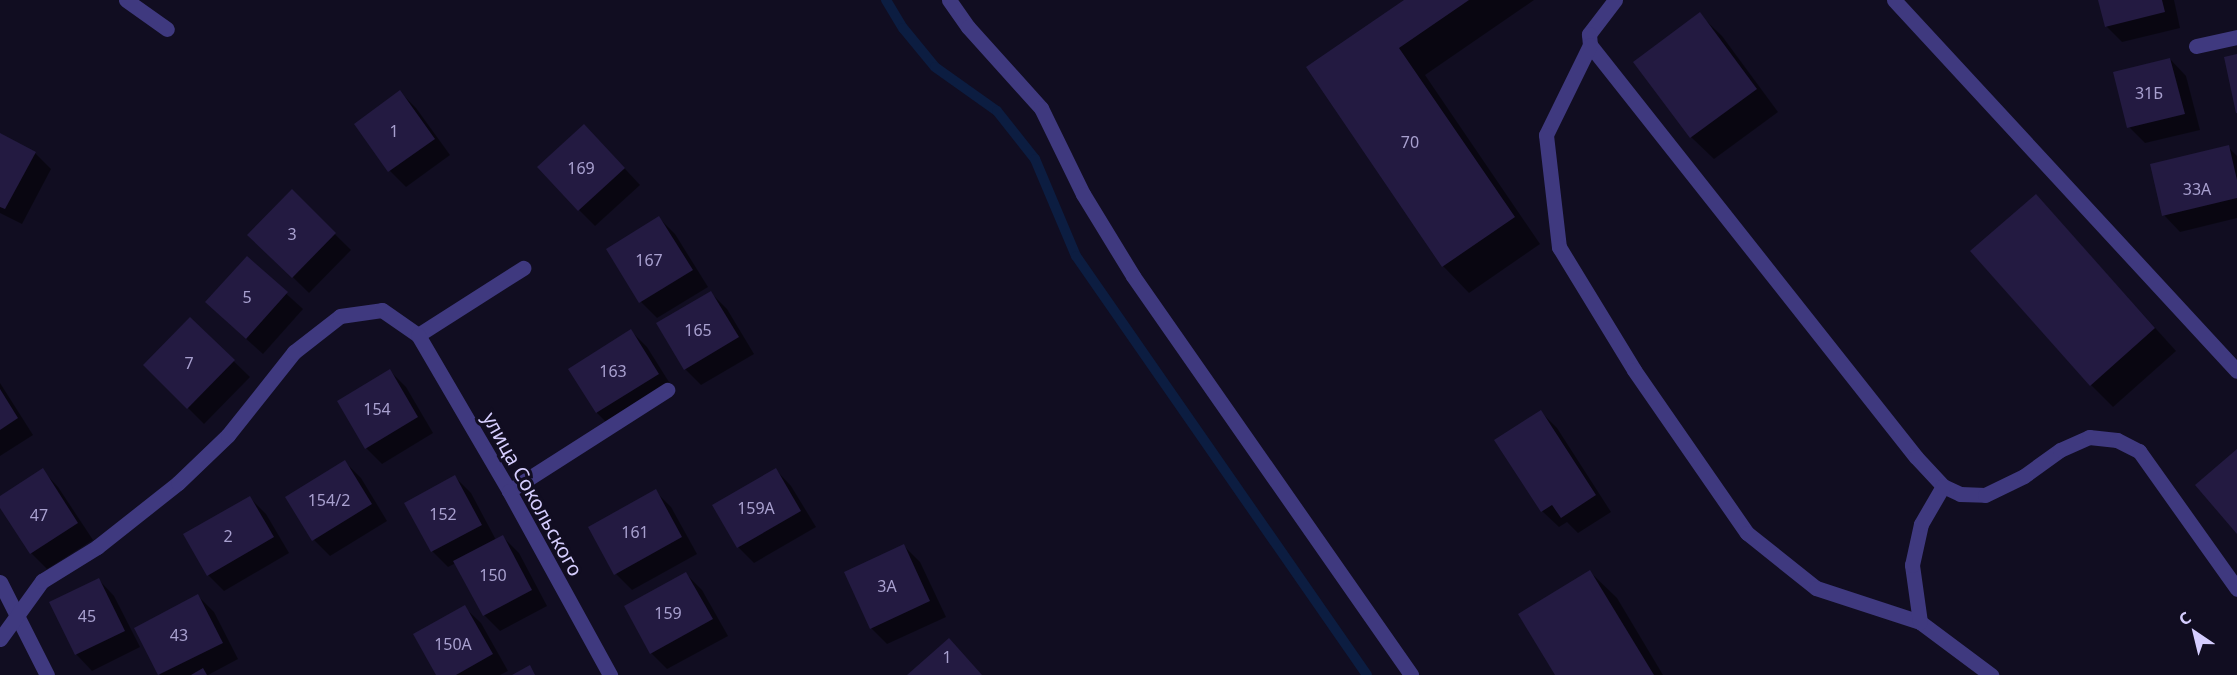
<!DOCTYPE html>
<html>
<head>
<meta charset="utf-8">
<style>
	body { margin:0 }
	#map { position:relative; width:2237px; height:675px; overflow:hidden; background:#110d21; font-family:"Noto Sans",sans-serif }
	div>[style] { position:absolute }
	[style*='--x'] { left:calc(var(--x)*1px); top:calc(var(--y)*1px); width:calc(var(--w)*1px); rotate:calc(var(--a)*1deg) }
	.shadow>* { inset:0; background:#0007 }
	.stream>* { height:10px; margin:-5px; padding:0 5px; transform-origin:5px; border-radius:5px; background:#0c1d41 }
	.building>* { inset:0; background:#231a41 }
	.service>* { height:15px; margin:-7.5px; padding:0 7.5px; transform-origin:7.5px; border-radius:7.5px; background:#3f397f }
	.minor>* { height:15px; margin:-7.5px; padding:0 7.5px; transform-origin:7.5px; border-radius:7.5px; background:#3f397f }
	span { translate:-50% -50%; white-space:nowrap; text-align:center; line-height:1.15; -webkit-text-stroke:6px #110d21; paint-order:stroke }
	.number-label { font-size:16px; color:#a8a0cf }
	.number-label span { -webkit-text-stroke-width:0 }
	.street-label { font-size:20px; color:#d5cdfe }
	.north { position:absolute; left:2165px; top:603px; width:60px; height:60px; -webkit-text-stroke:4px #110d21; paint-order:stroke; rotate:325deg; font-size:16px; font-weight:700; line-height:24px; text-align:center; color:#d5cdfe }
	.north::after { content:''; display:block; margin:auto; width:21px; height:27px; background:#d5cdfe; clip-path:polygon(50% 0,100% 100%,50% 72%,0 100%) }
</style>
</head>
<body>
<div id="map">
	<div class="shadow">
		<div style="clip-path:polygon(1406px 0,1534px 0,1425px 75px,1540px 244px,1469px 293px,1443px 266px,1308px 67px)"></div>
		<div style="clip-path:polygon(2100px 0,2174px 0,2180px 28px,2122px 42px,2106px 26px)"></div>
		<div style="clip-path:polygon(1699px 14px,1722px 36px,1778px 112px,1714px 159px,1691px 137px,1635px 62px)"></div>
		<div style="clip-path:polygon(2170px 59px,2186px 76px,2200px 130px,2145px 143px,2129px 127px)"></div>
		<div style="clip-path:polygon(400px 92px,416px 108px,450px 155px,406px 187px,390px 171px)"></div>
		<div style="clip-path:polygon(0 135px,35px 153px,51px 169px,22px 224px,0 213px)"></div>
		<div style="clip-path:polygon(600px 142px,640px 185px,595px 226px,579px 210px)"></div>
		<div style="clip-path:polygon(2228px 147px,2237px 156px,2237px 218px,2180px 232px,2164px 215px)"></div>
		<div style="clip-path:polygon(292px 192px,351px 250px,309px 293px,250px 235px)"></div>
		<div style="clip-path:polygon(2036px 196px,2176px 351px,2113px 407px,2091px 385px)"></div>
		<div style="clip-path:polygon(659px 218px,675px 234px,708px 287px,657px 318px,641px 302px,608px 249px)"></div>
		<div style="clip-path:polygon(247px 258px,303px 309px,263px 354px,223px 318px)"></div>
		<div style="clip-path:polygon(711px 293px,727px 309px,754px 354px,701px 385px,685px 369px)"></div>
		<div style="clip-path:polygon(190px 319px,250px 377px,204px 424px,145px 365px)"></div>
		<div style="clip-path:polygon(631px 331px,647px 347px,674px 390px,613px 429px,597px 413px,570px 369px)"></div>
		<div style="clip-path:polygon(390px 371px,406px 387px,433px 433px,382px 464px,366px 448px)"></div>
		<div style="clip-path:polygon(0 383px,33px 435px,0 456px)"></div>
		<div style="clip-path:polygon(1541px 412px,1557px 428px,1611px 512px,1578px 533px,1567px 522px,1559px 527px,1542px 511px)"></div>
		<div style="clip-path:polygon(345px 462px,361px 478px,387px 521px,330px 556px,314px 540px)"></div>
		<div style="clip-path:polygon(775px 469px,791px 486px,816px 527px,754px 563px,738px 547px)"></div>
		<div style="clip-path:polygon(42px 470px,58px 487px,93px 540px,47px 569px,31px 553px,0 505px,0 498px)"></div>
		<div style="clip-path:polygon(455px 477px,471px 493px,496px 540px,503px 537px,519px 553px,547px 606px,500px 631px,484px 615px,456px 563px,448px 567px,432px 551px)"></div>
		<div style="clip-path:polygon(655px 491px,671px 507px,697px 554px,632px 590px,616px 574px,590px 527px)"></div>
		<div style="clip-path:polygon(250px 498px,266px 514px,289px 553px,224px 591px,208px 575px)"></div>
		<div style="clip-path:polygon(904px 546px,920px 562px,946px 617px,887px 644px,871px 628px)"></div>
		<div style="clip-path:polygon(1590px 572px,1617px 598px,1663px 675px,1556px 675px)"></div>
		<div style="clip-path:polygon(686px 574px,702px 590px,728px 636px,667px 669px,651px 653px)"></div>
		<div style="clip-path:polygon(98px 579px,114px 596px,140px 647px,92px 671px,76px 654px,51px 603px)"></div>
		<div style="clip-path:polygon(198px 596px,214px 612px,238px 659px,208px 675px,160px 675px,136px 628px)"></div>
		<div style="clip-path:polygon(464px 607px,481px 623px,508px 671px,500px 675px,438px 675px)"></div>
	</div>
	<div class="stream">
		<div style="--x:886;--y:0;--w:33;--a:59"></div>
		<div style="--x:903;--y:28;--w:50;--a:50.6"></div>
		<div style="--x:935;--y:67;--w:76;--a:35.4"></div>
		<div style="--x:997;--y:111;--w:61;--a:51.6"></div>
		<div style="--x:1035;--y:159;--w:105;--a:67.1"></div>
		<div style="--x:1076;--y:256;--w:510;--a:55.22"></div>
	</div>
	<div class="building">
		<div style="clip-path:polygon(1404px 0,1469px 0,1399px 48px,1515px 217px,1442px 267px,1306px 67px)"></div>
		<div style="clip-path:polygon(2098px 0,2162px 0,2165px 12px,2105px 27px)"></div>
		<div style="clip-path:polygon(1700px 12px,1757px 89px,1690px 138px,1633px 62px)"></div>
		<div style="clip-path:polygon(2237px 54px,2237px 113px,2236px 113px,2224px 57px)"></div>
		<div style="clip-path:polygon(2170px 58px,2185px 114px,2127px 128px,2113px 72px)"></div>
		<div style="clip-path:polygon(400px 90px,435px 139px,388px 172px,354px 124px)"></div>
		<div style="clip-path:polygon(584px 124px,625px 168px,578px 211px,537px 167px)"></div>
		<div style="clip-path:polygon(0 133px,36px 152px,5px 209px,0 207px)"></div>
		<div style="clip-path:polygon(2229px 145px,2237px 180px,2237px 198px,2162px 216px,2150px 164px)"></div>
		<div style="clip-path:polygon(292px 189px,336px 233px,292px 278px,247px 235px)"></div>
		<div style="clip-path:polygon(2036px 194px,2155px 328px,2090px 386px,1970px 251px)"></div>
		<div style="clip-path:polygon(659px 216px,693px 270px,639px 303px,606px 249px)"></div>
		<div style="clip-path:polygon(247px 256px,288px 292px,246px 339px,205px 302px)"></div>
		<div style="clip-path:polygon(711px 291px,739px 337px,684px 370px,656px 323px)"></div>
		<div style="clip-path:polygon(190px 317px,235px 360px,187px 409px,143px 365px)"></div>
		<div style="clip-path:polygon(631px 329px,659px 374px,596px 413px,568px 369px)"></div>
		<div style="clip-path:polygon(390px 369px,418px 417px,365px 449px,337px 401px)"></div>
		<div style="clip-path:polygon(0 389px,18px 418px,0 430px)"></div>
		<div style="clip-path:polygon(1541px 410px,1596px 495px,1561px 518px,1552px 505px,1541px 512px,1494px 440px)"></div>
		<div style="clip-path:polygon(2237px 449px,2237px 534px,2195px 485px)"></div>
		<div style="clip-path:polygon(345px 460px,372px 504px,312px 541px,285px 497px)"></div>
		<div style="clip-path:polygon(43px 468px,78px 523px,30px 554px,0 508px,0 496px)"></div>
		<div style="clip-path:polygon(776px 468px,801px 511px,737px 548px,712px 505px)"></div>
		<div style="clip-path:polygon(455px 475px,482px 525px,431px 552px,404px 503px)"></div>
		<div style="clip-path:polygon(656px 489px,682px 537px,614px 575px,588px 527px)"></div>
		<div style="clip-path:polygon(250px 496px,274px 537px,207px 576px,183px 534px)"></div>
		<div style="clip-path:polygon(503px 535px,532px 590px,483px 616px,453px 561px)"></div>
		<div style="clip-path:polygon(904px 544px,930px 601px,870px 629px,844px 572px)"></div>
		<div style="clip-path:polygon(1590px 570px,1654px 675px,1555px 675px,1518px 614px)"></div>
		<div style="clip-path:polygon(686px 572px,713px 619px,650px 654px,624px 606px)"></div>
		<div style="clip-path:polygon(99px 578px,125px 631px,75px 655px,49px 602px)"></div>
		<div style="clip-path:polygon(198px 594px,223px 643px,158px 675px,134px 628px)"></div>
		<div style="clip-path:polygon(465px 605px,493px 654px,456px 675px,436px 675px,413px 634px)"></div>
		<div style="clip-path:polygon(949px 638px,982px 675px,907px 675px)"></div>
		<div style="clip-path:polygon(530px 665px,535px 675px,512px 675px)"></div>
		<div style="clip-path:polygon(203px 668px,207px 675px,191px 675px)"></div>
	</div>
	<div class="service">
		<div style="--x:126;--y:0;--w:50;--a:35.3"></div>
		<div style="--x:949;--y:0;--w:33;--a:55"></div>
		<div style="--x:968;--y:27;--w:109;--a:48"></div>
		<div style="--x:1041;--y:108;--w:96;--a:64"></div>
		<div style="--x:1083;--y:194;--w:96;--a:58.6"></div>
		<div style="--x:1133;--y:276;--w:486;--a:55.1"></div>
		<div style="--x:1615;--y:0;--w:43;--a:127.4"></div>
		<div style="--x:1589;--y:34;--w:11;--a:85"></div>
		<div style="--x:1590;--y:45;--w:525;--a:51.65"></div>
		<div style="--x:1916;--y:457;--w:40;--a:47"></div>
		<div style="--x:1943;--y:486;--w:19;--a:25"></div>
		<div style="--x:1960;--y:494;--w:25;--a:2"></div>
		<div style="--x:1985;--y:495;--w:43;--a:-26"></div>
		<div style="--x:2024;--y:476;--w:44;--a:-35.8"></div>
		<div style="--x:2060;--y:450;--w:32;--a:-24"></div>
		<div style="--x:2089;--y:437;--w:28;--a:6"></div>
		<div style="--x:2117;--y:440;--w:25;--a:27"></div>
		<div style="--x:2139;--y:451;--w:169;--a:54.6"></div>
		<div style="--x:1590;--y:45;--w:100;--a:116.1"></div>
		<div style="--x:1546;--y:135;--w:113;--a:83.4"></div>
		<div style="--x:1559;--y:247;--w:144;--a:58.6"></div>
		<div style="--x:1634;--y:370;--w:198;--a:55.3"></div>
		<div style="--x:1747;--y:533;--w:88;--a:38.6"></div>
		<div style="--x:1816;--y:588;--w:109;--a:18.1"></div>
		<div style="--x:1920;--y:622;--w:89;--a:36.7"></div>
		<div style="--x:2196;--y:46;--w:42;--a:-12.4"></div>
		<div style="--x:418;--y:335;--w:125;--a:-32.5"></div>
		<div style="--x:509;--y:491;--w:188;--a:-32.6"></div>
		<div style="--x:1920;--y:622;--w:58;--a:-98"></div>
		<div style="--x:1912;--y:565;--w:42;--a:-77.6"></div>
		<div style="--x:1921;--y:524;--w:44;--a:-59.9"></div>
	</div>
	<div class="minor">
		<div style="--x:1894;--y:0;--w:505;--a:47.25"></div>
		<div style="--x:0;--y:582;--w:104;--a:63.2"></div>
		<div style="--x:0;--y:639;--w:72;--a:-54.1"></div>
		<div style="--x:42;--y:581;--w:65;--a:-31.7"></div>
		<div style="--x:97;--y:547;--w:103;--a:-38.3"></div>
		<div style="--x:178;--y:483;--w:69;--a:-43.8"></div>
		<div style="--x:228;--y:435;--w:106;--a:-51.5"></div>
		<div style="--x:294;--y:352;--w:58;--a:-38"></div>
		<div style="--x:340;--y:316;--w:42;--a:-8.1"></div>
		<div style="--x:382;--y:310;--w:44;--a:34.8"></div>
		<div style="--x:418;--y:335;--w:181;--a:59.7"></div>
		<div style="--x:509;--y:491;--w:210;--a:61.2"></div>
	</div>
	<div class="number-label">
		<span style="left:2149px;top:93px">31Б</span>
		<span style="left:394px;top:131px">1</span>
		<span style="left:1410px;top:142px">70</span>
		<span style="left:581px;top:168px">169</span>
		<span style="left:2197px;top:189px">33А</span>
		<span style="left:292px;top:234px">3</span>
		<span style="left:649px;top:260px">167</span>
		<span style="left:247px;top:297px">5</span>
		<span style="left:698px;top:330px">165</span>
		<span style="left:189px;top:363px">7</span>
		<span style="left:613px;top:371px">163</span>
		<span style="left:377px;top:409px">154</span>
		<span style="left:329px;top:500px">154/2</span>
		<span style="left:756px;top:508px">159А</span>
		<span style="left:443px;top:514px">152</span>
		<span style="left:39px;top:515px">47</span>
		<span style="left:635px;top:532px">161</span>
		<span style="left:228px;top:536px">2</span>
		<span style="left:493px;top:575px">150</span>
		<span style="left:887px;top:586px">3А</span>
		<span style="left:668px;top:613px">159</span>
		<span style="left:87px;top:616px">45</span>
		<span style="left:179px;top:635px">43</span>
		<span style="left:453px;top:644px">150А</span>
		<span style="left:947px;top:657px">1</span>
	</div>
	<div class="street-label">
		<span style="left:533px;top:494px;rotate:61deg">улица Сокольского</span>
	</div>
	<div class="north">С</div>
</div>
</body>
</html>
